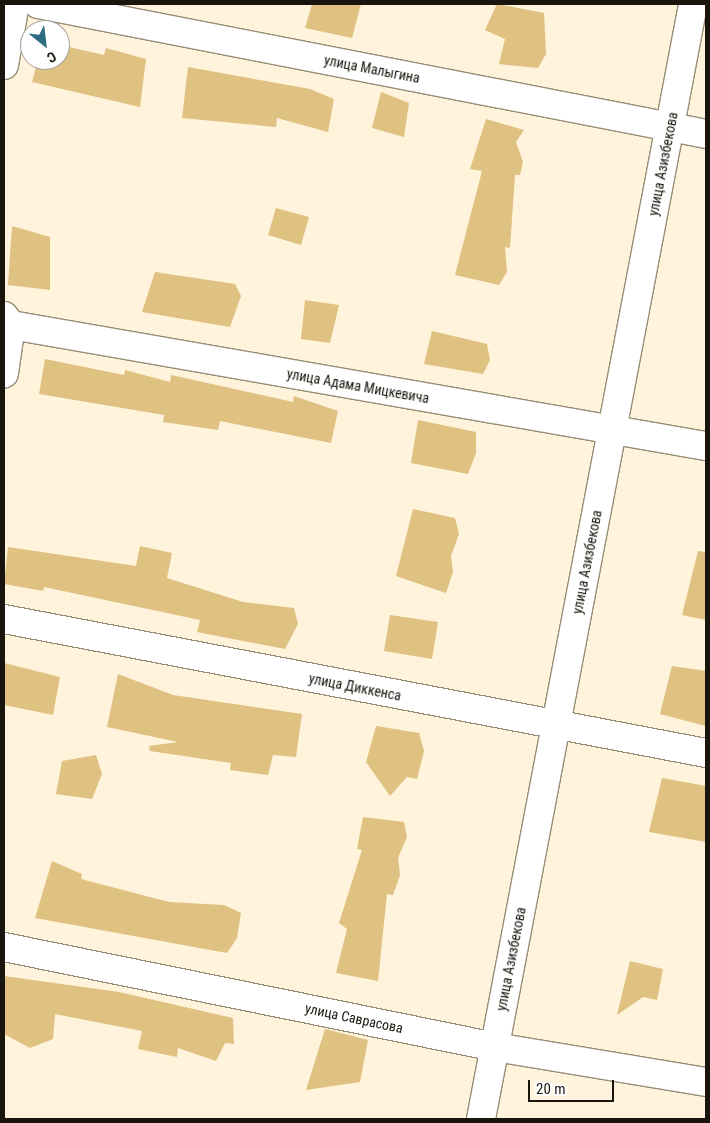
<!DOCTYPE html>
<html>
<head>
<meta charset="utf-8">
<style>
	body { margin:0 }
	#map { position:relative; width:710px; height:1123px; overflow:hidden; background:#fff3db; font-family:"Roboto Condensed",sans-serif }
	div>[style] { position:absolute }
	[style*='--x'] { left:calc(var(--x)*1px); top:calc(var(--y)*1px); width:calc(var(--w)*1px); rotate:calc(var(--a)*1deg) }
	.building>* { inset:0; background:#dfc181 }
	.roads { filter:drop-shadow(1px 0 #968c76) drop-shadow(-1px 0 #968c76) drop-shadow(0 1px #968c76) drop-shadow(0 -1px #968c76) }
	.minor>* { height:28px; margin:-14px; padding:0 14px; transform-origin:14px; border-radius:14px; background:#fff }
	.major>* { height:28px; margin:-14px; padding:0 14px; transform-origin:14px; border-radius:14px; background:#fff }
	span { translate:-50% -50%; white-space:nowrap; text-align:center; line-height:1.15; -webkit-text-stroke:5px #fff; paint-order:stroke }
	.street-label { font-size:14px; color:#19150c }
	.frame { position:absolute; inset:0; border:5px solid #19150c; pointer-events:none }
	.north { position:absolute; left:20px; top:20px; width:50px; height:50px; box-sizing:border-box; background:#fff; border:1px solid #a3a19e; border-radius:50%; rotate:151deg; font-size:14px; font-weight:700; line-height:20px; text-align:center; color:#19150c }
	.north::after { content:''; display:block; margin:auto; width:18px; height:22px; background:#2e6c82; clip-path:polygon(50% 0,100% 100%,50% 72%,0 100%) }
	.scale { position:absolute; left:528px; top:1080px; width:86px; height:22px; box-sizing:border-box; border:2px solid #19150c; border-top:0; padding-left:6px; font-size:15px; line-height:18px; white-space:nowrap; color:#19150c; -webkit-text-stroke:4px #fff; paint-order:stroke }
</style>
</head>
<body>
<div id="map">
	<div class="building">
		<div style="clip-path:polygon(312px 4px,361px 4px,352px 38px,305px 28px)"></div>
		<div style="clip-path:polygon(497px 4px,544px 13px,546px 54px,538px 68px,499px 64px,505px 39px,485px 30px)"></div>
		<div style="clip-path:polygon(60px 45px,104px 55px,106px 48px,146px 59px,140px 107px,32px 82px,38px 60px,60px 60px)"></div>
		<div style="clip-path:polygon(188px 67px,310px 89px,334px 99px,328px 132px,277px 118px,276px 127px,182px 118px)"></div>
		<div style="clip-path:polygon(381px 92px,409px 103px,404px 137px,372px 128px)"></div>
		<div style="clip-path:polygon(486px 119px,524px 130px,516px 142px,523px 162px,520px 175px,515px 175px,510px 248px,505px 247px,507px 272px,499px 285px,455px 275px,482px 171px,470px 169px)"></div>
		<div style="clip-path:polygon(276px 208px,309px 217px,301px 245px,268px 235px)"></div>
		<div style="clip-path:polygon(12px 226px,50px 237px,50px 290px,8px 285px)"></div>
		<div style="clip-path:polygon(155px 272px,235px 284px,241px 296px,230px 327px,142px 312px)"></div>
		<div style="clip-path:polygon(305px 300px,339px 305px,330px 343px,301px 339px)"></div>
		<div style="clip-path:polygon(432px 331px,487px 344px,490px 360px,483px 374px,424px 364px)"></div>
		<div style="clip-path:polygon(45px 359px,124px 375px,125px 370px,170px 382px,171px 375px,293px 402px,294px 396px,338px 411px,331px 443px,220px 421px,218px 430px,163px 422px,164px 415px,39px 394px)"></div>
		<div style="clip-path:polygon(418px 420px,476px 432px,476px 453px,468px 474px,411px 463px)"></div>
		<div style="clip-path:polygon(413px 509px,455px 518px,459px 534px,451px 556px,453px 572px,446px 593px,396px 576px)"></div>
		<div style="clip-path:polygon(140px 546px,172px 553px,167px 578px,243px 602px,294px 608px,298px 624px,285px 649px,197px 632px,200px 620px,44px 587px,43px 591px,4px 584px,8px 547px,136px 566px)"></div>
		<div style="clip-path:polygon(698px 551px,706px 552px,706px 620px,682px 615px)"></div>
		<div style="clip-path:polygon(390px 615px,438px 622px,432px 659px,384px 651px)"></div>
		<div style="clip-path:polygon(4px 663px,60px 677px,53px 715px,4px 705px)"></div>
		<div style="clip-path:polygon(672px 666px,706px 671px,706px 726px,660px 714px)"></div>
		<div style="clip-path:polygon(118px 674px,173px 695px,302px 714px,296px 757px,273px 755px,268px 775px,230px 770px,231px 763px,150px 751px,149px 746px,178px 742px,107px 727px)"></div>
		<div style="clip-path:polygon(376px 726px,419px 733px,424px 751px,417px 779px,407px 777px,390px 796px,366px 762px)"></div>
		<div style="clip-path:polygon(96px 755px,102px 774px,92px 799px,56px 794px,62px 761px)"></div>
		<div style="clip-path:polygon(662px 778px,706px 786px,706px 842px,649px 832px)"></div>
		<div style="clip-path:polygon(363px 817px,404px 822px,407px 837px,398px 858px,400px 875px,393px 895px,387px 894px,378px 981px,336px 973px,347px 929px,339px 923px,362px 850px,357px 849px)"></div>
		<div style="clip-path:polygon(52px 861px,82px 874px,81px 879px,169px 902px,224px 905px,241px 913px,237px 938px,227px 953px,35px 918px)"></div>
		<div style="clip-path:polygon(630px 961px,663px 969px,657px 1000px,643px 997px,617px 1015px)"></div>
		<div style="clip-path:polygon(4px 976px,119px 992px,233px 1018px,234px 1044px,225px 1043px,216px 1061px,178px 1048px,177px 1057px,138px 1049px,142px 1031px,55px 1014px,53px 1039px,30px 1048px,4px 1034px)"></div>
		<div style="clip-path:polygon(325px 1029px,368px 1040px,360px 1082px,306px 1090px)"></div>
	</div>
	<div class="roads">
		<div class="minor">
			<div style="--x:38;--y:4;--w:681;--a:11.01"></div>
			<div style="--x:4;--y:65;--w:62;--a:-79.8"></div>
			<div style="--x:4;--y:316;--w:11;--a:52"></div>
			<div style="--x:11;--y:325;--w:49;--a:98.3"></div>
			<div style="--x:11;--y:325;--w:705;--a:9.88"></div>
			<div style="--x:4;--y:619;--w:715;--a:10.81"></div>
			<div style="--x:4;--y:947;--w:501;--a:11.51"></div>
			<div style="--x:495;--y:1047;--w:214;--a:9.4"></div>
		</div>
		<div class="major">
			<div style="--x:481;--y:1119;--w:1135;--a:-79.23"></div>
		</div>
	</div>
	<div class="street-label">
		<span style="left:372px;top:69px;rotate:11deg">улица Малыгина</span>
		<span style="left:663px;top:164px;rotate:-79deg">улица Азизбекова</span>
		<span style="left:358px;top:386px;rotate:10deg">улица Адама Мицкевича</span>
		<span style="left:587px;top:562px;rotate:-79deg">улица Азизбекова</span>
		<span style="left:355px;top:687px;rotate:11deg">улица Диккенса</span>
		<span style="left:511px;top:959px;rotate:-79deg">улица Азизбекова</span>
		<span style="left:354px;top:1018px;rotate:12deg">улица Саврасова</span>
	</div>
	<div class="frame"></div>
	<div class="north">С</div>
	<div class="scale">20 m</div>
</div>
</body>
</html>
